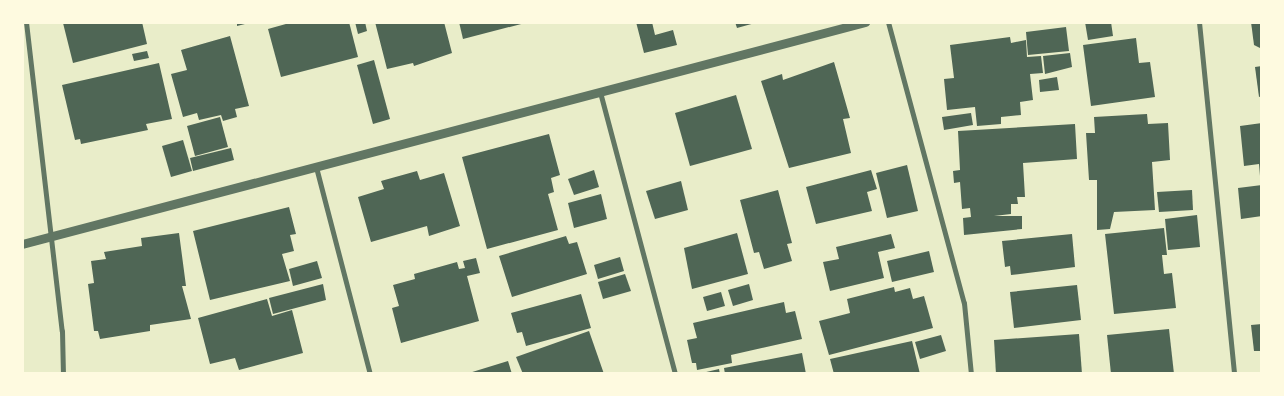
<!DOCTYPE html>
<html>
<head>
<meta charset="utf-8">
<style>
	body { margin:0 }
	#map { position:relative; width:1284px; height:396px; overflow:hidden; background:#e9edc9; font-family:"Space Grotesk",sans-serif }
	div>[style] { position:absolute }
	[style*='--x'] { left:calc(var(--x)*1px); top:calc(var(--y)*1px); width:calc(var(--w)*1px); rotate:calc(var(--a)*1deg) }
	.building>* { inset:0; background:#4f6655 }
	.minor>* { height:5px; margin:-2.5px; padding:0 2.5px; transform-origin:2.5px; border-radius:2.5px; background:#617663 }
	.tertiary>* { height:9px; margin:-4.5px; padding:0 4.5px; transform-origin:4.5px; border-radius:4.5px; background:#617663 }
	span { translate:-50% -50%; white-space:nowrap; text-align:center; line-height:1.15; -webkit-text-stroke:5px #fefae0; paint-order:stroke }
	.frame { position:absolute; inset:0; border:24px solid #fefae0; pointer-events:none }
</style>
</head>
<body>
<div id="map">
	<div class="building">
		<div style="clip-path:polygon(142px 22px,147px 44px,73px 63px,63px 23px)"></div>
		<div style="clip-path:polygon(237px 22px,249px 22px,249px 23px,237px 26px)"></div>
		<div style="clip-path:polygon(293px 22px,349px 22px,358px 57px,281px 77px,268px 29px)"></div>
		<div style="clip-path:polygon(355px 22px,365px 22px,367px 31px,358px 34px)"></div>
		<div style="clip-path:polygon(375px 22px,444px 22px,452px 53px,414px 66px,413px 63px,387px 69px)"></div>
		<div style="clip-path:polygon(459px 22px,525px 22px,525px 23px,463px 39px)"></div>
		<div style="clip-path:polygon(636px 22px,652px 22px,655px 35px,673px 30px,677px 45px,644px 53px)"></div>
		<div style="clip-path:polygon(735px 22px,755px 22px,755px 23px,737px 28px)"></div>
		<div style="clip-path:polygon(1085px 22px,1111px 22px,1113px 36px,1088px 40px)"></div>
		<div style="clip-path:polygon(1251px 22px,1262px 22px,1262px 49px,1254px 45px)"></div>
		<div style="clip-path:polygon(1066px 27px,1069px 51px,1028px 55px,1026px 32px)"></div>
		<div style="clip-path:polygon(230px 36px,249px 106px,235px 109px,237px 117px,223px 121px,221px 115px,199px 120px,197px 113px,183px 117px,171px 74px,187px 70px,181px 50px)"></div>
		<div style="clip-path:polygon(1010px 37px,1011px 43px,1026px 40px,1027px 57px,1041px 56px,1043px 73px,1030px 74px,1033px 100px,1020px 102px,1021px 115px,1001px 117px,1001px 124px,977px 126px,975px 107px,947px 110px,944px 79px,954px 78px,950px 45px)"></div>
		<div style="clip-path:polygon(1136px 38px,1139px 63px,1150px 62px,1155px 97px,1091px 106px,1083px 45px)"></div>
		<div style="clip-path:polygon(147px 51px,149px 58px,134px 61px,132px 54px)"></div>
		<div style="clip-path:polygon(1070px 53px,1072px 67px,1045px 74px,1043px 56px)"></div>
		<div style="clip-path:polygon(374px 60px,390px 119px,373px 124px,357px 65px)"></div>
		<div style="clip-path:polygon(834px 62px,850px 118px,843px 119px,851px 153px,789px 168px,761px 81px,782px 74px,783px 80px)"></div>
		<div style="clip-path:polygon(159px 63px,172px 119px,146px 124px,148px 130px,81px 144px,80px 139px,75px 140px,62px 85px)"></div>
		<div style="clip-path:polygon(1262px 66px,1262px 96px,1259px 97px,1255px 67px)"></div>
		<div style="clip-path:polygon(1057px 77px,1059px 90px,1040px 92px,1039px 80px)"></div>
		<div style="clip-path:polygon(736px 95px,752px 149px,690px 166px,675px 113px)"></div>
		<div style="clip-path:polygon(971px 113px,973px 125px,944px 130px,942px 117px)"></div>
		<div style="clip-path:polygon(1147px 114px,1148px 124px,1168px 123px,1170px 160px,1152px 162px,1155px 210px,1114px 212px,1110px 229px,1097px 230px,1097px 180px,1089px 180px,1086px 133px,1095px 133px,1094px 117px)"></div>
		<div style="clip-path:polygon(220px 117px,228px 147px,195px 156px,187px 126px)"></div>
		<div style="clip-path:polygon(1262px 123px,1262px 176px,1260px 176px,1259px 164px,1244px 166px,1240px 126px)"></div>
		<div style="clip-path:polygon(1075px 124px,1077px 159px,1023px 163px,1025px 197px,1017px 197px,1018px 204px,1011px 204px,1011px 214px,994px 216px,1022px 216px,1022px 229px,964px 235px,963px 218px,971px 217px,970px 208px,962px 209px,960px 182px,954px 183px,953px 171px,960px 170px,958px 131px)"></div>
		<div style="clip-path:polygon(549px 134px,560px 175px,551px 178px,554px 192px,548px 194px,558px 230px,487px 249px,462px 157px)"></div>
		<div style="clip-path:polygon(183px 140px,192px 171px,171px 177px,162px 146px)"></div>
		<div style="clip-path:polygon(231px 148px,234px 160px,193px 171px,190px 158px)"></div>
		<div style="clip-path:polygon(907px 165px,918px 211px,887px 218px,876px 173px)"></div>
		<div style="clip-path:polygon(594px 170px,599px 187px,574px 195px,568px 179px)"></div>
		<div style="clip-path:polygon(871px 170px,877px 189px,867px 192px,872px 211px,816px 224px,806px 187px)"></div>
		<div style="clip-path:polygon(417px 171px,420px 180px,444px 173px,460px 226px,429px 236px,427px 226px,371px 242px,358px 197px,384px 189px,381px 181px)"></div>
		<div style="clip-path:polygon(681px 181px,688px 210px,655px 219px,646px 191px)"></div>
		<div style="clip-path:polygon(1262px 185px,1262px 216px,1241px 219px,1238px 188px)"></div>
		<div style="clip-path:polygon(778px 190px,792px 243px,787px 244px,792px 261px,764px 269px,759px 252px,754px 253px,740px 200px)"></div>
		<div style="clip-path:polygon(1192px 190px,1193px 210px,1159px 212px,1157px 192px)"></div>
		<div style="clip-path:polygon(601px 194px,607px 219px,574px 228px,568px 203px)"></div>
		<div style="clip-path:polygon(289px 207px,296px 234px,290px 235px,294px 251px,282px 254px,290px 281px,210px 300px,193px 231px)"></div>
		<div style="clip-path:polygon(1197px 215px,1200px 247px,1168px 250px,1165px 219px)"></div>
		<div style="clip-path:polygon(1164px 228px,1167px 255px,1162px 255px,1164px 274px,1172px 273px,1176px 308px,1114px 314px,1105px 234px)"></div>
		<div style="clip-path:polygon(179px 233px,186px 286px,182px 286px,191px 319px,150px 325px,150px 331px,100px 339px,98px 331px,94px 331px,88px 284px,94px 283px,91px 261px,106px 259px,104px 252px,142px 246px,141px 238px)"></div>
		<div style="clip-path:polygon(737px 233px,748px 274px,692px 289px,684px 248px)"></div>
		<div style="clip-path:polygon(891px 234px,895px 248px,878px 252px,884px 278px,830px 291px,823px 262px,839px 259px,836px 247px)"></div>
		<div style="clip-path:polygon(1072px 234px,1075px 267px,1011px 275px,1010px 266px,1005px 267px,1002px 241px)"></div>
		<div style="clip-path:polygon(566px 236px,569px 244px,577px 242px,587px 274px,512px 297px,499px 256px)"></div>
		<div style="clip-path:polygon(929px 251px,934px 272px,892px 282px,887px 261px)"></div>
		<div style="clip-path:polygon(620px 257px,624px 271px,598px 279px,594px 265px)"></div>
		<div style="clip-path:polygon(476px 258px,480px 273px,467px 276px,479px 321px,401px 343px,392px 308px,399px 306px,393px 285px,415px 279px,414px 274px,457px 262px,459px 269px,465px 268px,463px 261px)"></div>
		<div style="clip-path:polygon(317px 261px,322px 278px,293px 286px,289px 269px)"></div>
		<div style="clip-path:polygon(625px 274px,631px 291px,603px 299px,598px 282px)"></div>
		<div style="clip-path:polygon(323px 284px,326px 300px,273px 314px,269px 298px)"></div>
		<div style="clip-path:polygon(749px 284px,753px 300px,733px 306px,728px 290px)"></div>
		<div style="clip-path:polygon(1077px 285px,1081px 320px,1014px 328px,1010px 292px)"></div>
		<div style="clip-path:polygon(894px 287px,895px 292px,910px 288px,913px 299px,924px 296px,933px 328px,829px 355px,819px 321px,850px 313px,847px 299px)"></div>
		<div style="clip-path:polygon(721px 292px,725px 306px,707px 311px,703px 297px)"></div>
		<div style="clip-path:polygon(581px 294px,591px 328px,526px 346px,522px 332px,517px 333px,511px 313px)"></div>
		<div style="clip-path:polygon(267px 299px,272px 316px,292px 310px,303px 353px,239px 370px,235px 358px,210px 364px,198px 318px)"></div>
		<div style="clip-path:polygon(784px 302px,786px 313px,795px 311px,802px 339px,731px 355px,732px 363px,697px 370px,696px 363px,692px 363px,687px 340px,697px 338px,693px 323px)"></div>
		<div style="clip-path:polygon(1262px 324px,1262px 351px,1254px 351px,1251px 325px)"></div>
		<div style="clip-path:polygon(1169px 329px,1174px 374px,1111px 374px,1107px 335px)"></div>
		<div style="clip-path:polygon(589px 331px,604px 374px,523px 374px,516px 357px)"></div>
		<div style="clip-path:polygon(1079px 334px,1082px 374px,996px 374px,994px 340px)"></div>
		<div style="clip-path:polygon(941px 335px,946px 351px,920px 359px,915px 342px)"></div>
		<div style="clip-path:polygon(912px 341px,920px 374px,834px 374px,830px 359px)"></div>
		<div style="clip-path:polygon(802px 353px,806px 374px,725px 374px,724px 368px)"></div>
		<div style="clip-path:polygon(508px 361px,512px 374px,469px 374px,469px 373px)"></div>
		<div style="clip-path:polygon(719px 369px,720px 374px,702px 374px,702px 373px)"></div>
	</div>
	<div class="minor">
		<div style="--x:26;--y:22;--w:311;--a:83.4"></div>
		<div style="--x:62;--y:331;--w:43;--a:88.7"></div>
		<div style="--x:888;--y:22;--w:291;--a:74.9"></div>
		<div style="--x:964;--y:303;--w:71;--a:84.4"></div>
		<div style="--x:1199;--y:22;--w:354;--a:84.3"></div>
		<div style="--x:600;--y:92;--w:292;--a:75.1"></div>
		<div style="--x:316;--y:167;--w:214;--a:75.4"></div>
	</div>
	<div class="tertiary">
		<div style="--x:22;--y:244;--w:872;--a:-14.75"></div>
	</div>
	<div class="frame"></div>
</div>
</body>
</html>
